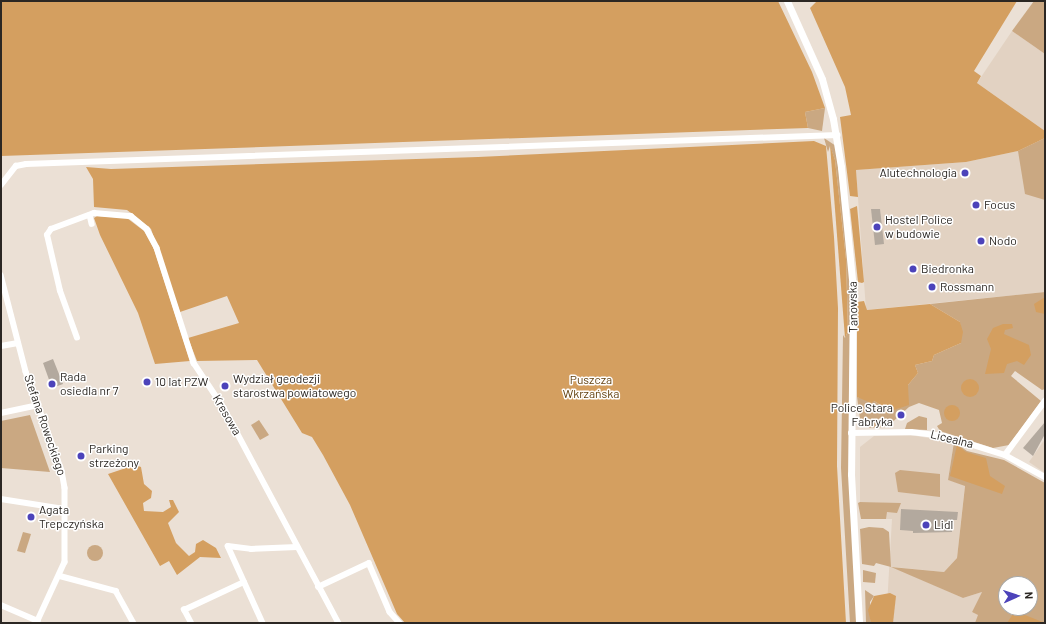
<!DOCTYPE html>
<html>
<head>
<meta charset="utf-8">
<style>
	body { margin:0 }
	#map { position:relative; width:1046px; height:624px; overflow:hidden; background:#ebe0d5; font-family:Barlow,sans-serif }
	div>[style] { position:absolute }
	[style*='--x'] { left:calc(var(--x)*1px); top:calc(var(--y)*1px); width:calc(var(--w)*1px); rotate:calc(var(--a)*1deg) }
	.built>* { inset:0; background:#e2d2c2 }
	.green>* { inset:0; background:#caa882 }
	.round { border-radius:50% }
	.forest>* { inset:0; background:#d49f60 }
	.building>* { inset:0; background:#b3a99e }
	.minor>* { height:5.5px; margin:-2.75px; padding:0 2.75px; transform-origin:2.75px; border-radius:2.75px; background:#fff }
	.major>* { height:7px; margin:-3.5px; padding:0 3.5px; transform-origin:3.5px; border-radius:3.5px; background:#fff }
	.dots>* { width:11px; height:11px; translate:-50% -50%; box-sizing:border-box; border:2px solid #fff; border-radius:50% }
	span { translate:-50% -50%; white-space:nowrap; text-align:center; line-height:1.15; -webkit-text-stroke:3px #fff; paint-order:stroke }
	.poi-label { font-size:12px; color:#2b2723 }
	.right { translate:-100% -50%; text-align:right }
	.left { translate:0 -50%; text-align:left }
	.street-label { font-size:12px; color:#2b2723 }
	.park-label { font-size:12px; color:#613e0b }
	.frame { position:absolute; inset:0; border:2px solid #2b2723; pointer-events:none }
	.north { position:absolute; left:998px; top:576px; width:40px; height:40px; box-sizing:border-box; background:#fff; border:1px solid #aaa9a7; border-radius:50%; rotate:87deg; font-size:11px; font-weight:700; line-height:16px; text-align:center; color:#2b2723 }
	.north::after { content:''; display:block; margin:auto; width:14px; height:18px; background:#4c43ba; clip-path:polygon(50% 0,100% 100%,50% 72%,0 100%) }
</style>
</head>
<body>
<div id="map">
	<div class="built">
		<div style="clip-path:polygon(1012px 31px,1045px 54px,1045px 131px,977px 83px)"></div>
		<div style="clip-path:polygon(1045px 138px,1045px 292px,866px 310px,856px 170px,966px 162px,1018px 151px)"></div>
		<div style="clip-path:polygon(874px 436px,916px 436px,954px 442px,948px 480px,965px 485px,957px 558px,944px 572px,893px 567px,963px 598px,982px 592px,972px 612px,979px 615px,976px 623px,886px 623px,892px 519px,886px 519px,886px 503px,860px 502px,860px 447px)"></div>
		<div style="clip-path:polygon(1045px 439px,1045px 473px,1029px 462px)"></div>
	</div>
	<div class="green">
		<div style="clip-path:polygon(1034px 1px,1045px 1px,1045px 54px,1012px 31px)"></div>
		<div style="clip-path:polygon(825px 108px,822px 131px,808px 128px,805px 112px)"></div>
		<div style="clip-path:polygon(824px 138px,836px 146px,851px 286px,849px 420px,857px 623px,850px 623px,841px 468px,843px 335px,845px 338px,848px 331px,846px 259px,835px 160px,830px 146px,828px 152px)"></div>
		<div style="clip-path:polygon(1045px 138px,1045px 200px,1025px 194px,1018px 151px)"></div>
		<div style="clip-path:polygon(1045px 292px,1045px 389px,1042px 390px,1015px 371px,1011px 376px,1041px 401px,1009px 445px,993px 448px,940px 431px,937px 426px,942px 423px,939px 410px,919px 403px,909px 407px,887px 427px,870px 428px,860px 419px,857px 397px,874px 401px,889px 410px,899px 408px,908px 385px,918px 373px,915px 365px,932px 361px,934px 355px,961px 343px,960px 322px,930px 304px)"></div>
		<div style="clip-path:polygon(30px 415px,50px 472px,1px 468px,1px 421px)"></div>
		<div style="clip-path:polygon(919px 416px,927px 418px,927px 430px,905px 429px,907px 423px)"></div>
		<div style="clip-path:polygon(259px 420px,269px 435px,260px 440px,251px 425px)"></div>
		<div style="clip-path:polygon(evenodd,954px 442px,967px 451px,1004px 460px,1045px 483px,1045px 623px,975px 623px,978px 615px,972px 612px,982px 592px,963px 598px,891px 567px,876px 563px,874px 566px,862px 564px,860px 529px,869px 527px,883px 528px,889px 532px,891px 567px,944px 572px,957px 558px,965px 486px,948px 480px,954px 442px,1006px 584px,1030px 584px,1030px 608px,1006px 608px,1006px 584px)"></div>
		<div style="clip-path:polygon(900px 470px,940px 474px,940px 497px,898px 492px,895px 473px)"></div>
		<div style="clip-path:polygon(858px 503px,860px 502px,901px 503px,897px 513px,887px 512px,886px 519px,861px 519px)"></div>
		<div style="clip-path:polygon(23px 532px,31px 534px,25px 553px,17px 551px)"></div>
		<div class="round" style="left:87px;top:545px;width:16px;height:16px"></div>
		<div style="clip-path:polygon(863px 570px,876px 573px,875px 583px,863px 582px)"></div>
		<div style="clip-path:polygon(865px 590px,874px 596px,870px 602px,871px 623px,866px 623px)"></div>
	</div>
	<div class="forest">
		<div style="clip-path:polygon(1px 1px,778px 1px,812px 72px,825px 108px,805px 112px,808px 128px,1px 156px)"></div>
		<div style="clip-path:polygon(817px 1px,1017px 1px,974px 71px,981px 76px,977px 83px,1045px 131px,1045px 138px,1018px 151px,966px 162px,856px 170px,858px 197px,850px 196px,840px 117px,851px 115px,845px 87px,810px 8px)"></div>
		<div style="clip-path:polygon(814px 141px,826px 146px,834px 237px,838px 308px,837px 466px,846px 623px,405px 623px,397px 614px,350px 505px,323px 455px,312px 437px,302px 433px,257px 360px,197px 361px,188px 338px,239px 323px,227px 296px,180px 312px,151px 229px,127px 210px,94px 207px,93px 179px,86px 167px,111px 169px,478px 157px)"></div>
		<div style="clip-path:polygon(830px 145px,835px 160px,846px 259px,848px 331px,845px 338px)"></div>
		<div style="clip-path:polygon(857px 206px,864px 282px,862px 283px,858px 282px,850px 209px)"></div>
		<div style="clip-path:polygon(97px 216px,127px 218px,144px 231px,154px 249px,190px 361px,155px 364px,138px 313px,100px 235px,94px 218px)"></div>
		<div style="clip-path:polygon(1045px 297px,1045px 314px,1036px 312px,1034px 304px)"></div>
		<div style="clip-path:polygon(864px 301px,867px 310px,930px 304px,960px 322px,963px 332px,961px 343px,934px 355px,932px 361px,915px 365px,918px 373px,908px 385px,909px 405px,885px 413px,884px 407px,874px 401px,871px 403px,857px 397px,857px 302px)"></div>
		<div style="clip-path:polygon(1003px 324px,1012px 324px,1013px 328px,1005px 330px,1004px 334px,1029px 345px,1031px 355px,1024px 365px,1017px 361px,1007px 364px,1004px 373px,985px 374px,991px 349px,987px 339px,993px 328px)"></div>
		<div class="round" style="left:961px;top:379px;width:18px;height:18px"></div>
		<div class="round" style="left:944px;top:405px;width:16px;height:16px"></div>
		<div style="clip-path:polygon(957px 445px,966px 452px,986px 458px,990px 476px,1005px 486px,1002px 494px,950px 476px)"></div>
		<div style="clip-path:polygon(135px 465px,141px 467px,144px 484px,152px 491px,151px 498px,143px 503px,144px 511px,163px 512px,171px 507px,169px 500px,173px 500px,179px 512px,168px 523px,176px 543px,189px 556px,195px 552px,196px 544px,203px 540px,216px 548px,221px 558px,200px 557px,177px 575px,169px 561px,160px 566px,108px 474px)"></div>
		<div style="clip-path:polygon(890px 593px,896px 596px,893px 623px,871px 623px,868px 610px,874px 596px)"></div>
		<div style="clip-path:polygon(1021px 609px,1025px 615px,1045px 623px,1007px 623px,1013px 614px)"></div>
	</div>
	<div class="building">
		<div style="clip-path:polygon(871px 209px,880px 209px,884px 244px,875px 245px)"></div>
		<div style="clip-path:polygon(53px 359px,63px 384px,52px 388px,43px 363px)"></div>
		<div style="clip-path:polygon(1045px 422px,1045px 434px,1033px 456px,1023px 448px)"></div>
		<div style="clip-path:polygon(901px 509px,958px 512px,957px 520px,953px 520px,952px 532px,913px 533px,913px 531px,900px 530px)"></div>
	</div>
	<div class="minor">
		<div style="--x:1;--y:185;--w:24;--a:-52"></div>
		<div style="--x:16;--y:166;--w:10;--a:-11"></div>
		<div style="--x:26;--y:164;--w:812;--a:-2.05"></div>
		<div style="--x:90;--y:215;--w:9;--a:77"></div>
		<div style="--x:1;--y:275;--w:100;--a:75.5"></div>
		<div style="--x:26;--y:372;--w:105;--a:70"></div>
		<div style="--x:62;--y:471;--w:17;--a:80"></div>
		<div style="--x:65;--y:488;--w:74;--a:90"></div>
		<div style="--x:65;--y:562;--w:67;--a:114.7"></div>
		<div style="--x:77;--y:338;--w:50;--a:-109.9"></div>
		<div style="--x:60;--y:291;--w:57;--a:-103.1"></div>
		<div style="--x:47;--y:235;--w:7;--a:-56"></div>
		<div style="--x:51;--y:229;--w:46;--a:-20.4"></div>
		<div style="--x:94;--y:213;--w:37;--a:5"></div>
		<div style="--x:131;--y:216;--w:21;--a:39"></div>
		<div style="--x:147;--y:229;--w:21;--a:62"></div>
		<div style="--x:157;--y:248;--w:121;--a:72.2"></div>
		<div style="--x:194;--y:363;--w:54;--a:56.3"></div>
		<div style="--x:224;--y:408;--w:244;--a:61.9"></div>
		<div style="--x:1;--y:346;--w:17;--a:-10"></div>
		<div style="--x:1;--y:413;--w:38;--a:-12"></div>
		<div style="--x:851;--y:433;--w:60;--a:-1"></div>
		<div style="--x:911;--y:432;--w:33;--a:7"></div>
		<div style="--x:944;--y:436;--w:64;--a:17.3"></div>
		<div style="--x:1005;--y:455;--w:46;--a:28.8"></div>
		<div style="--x:1005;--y:455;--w:67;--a:-53.5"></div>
		<div style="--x:1;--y:499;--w:65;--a:8.9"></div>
		<div style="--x:228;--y:546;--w:85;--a:65.6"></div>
		<div style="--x:228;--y:546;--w:23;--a:7"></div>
		<div style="--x:251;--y:549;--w:46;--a:-2.5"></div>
		<div style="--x:60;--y:576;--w:58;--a:15"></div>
		<div style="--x:116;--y:591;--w:37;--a:61"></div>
		<div style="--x:318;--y:587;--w:56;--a:-25.2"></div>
		<div style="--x:369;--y:563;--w:53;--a:66.8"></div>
		<div style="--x:390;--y:612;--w:15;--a:48"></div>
		<div style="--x:1;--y:605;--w:40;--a:23.4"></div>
		<div style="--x:191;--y:623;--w:15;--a:-118"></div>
		<div style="--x:184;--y:610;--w:66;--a:-25"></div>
	</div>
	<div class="major">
		<div style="--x:787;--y:1;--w:85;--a:65.8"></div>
		<div style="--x:822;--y:79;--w:41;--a:74.6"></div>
		<div style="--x:833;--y:119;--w:49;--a:80.5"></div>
		<div style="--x:841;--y:167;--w:123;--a:84.4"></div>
		<div style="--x:853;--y:289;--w:185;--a:90.6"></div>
		<div style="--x:851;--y:474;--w:149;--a:86.9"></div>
	</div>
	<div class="dots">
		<div style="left:965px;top:173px;background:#4c43ba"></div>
		<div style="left:976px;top:205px;background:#4c43ba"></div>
		<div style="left:877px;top:227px;background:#4c43ba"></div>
		<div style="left:981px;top:241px;background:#4c43ba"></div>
		<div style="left:913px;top:269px;background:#4c43ba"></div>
		<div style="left:932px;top:287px;background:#4c43ba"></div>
		<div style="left:147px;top:382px;background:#4c43ba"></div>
		<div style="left:52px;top:384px;background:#4c43ba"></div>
		<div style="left:225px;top:386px;background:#4c43ba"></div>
		<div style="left:901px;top:415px;background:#4c43ba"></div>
		<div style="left:81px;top:456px;background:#4c43ba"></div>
		<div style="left:31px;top:517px;background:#4c43ba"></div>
		<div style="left:926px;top:525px;background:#4c43ba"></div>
	</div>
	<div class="poi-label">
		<span class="right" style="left:957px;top:173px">Alutechnologia</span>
		<span class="left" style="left:984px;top:205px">Focus</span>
		<span class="left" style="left:885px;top:227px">Hostel Police<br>w budowie</span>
		<span class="left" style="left:989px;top:241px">Nodo</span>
		<span class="left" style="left:921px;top:269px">Biedronka</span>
		<span class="left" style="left:940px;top:287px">Rossmann</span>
		<span class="left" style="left:60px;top:384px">Rada<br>osiedla nr 7</span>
		<span class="left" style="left:233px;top:386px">Wydział geodezji<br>starostwa powiatowego</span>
		<span class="left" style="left:155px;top:382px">10 lat PZW</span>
		<span class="right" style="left:893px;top:415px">Police Stara<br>Fabryka</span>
		<span class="left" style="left:89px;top:456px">Parking<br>strzeżony</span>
		<span class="left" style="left:39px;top:517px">Agata<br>Trepczyńska</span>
		<span class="left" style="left:934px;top:525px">Lidl</span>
	</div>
	<div class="street-label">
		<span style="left:853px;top:307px;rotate:-91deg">Tanowska</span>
		<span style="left:227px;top:415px;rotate:60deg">Kresowa</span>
		<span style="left:45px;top:425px;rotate:71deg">Stefana Roweckiego</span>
		<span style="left:952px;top:439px;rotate:14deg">Licealna</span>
	</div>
	<div class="park-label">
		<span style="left:591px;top:387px">Puszcza<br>Wkrzańska</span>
	</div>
	<div class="frame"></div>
	<div class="north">N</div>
</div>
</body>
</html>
